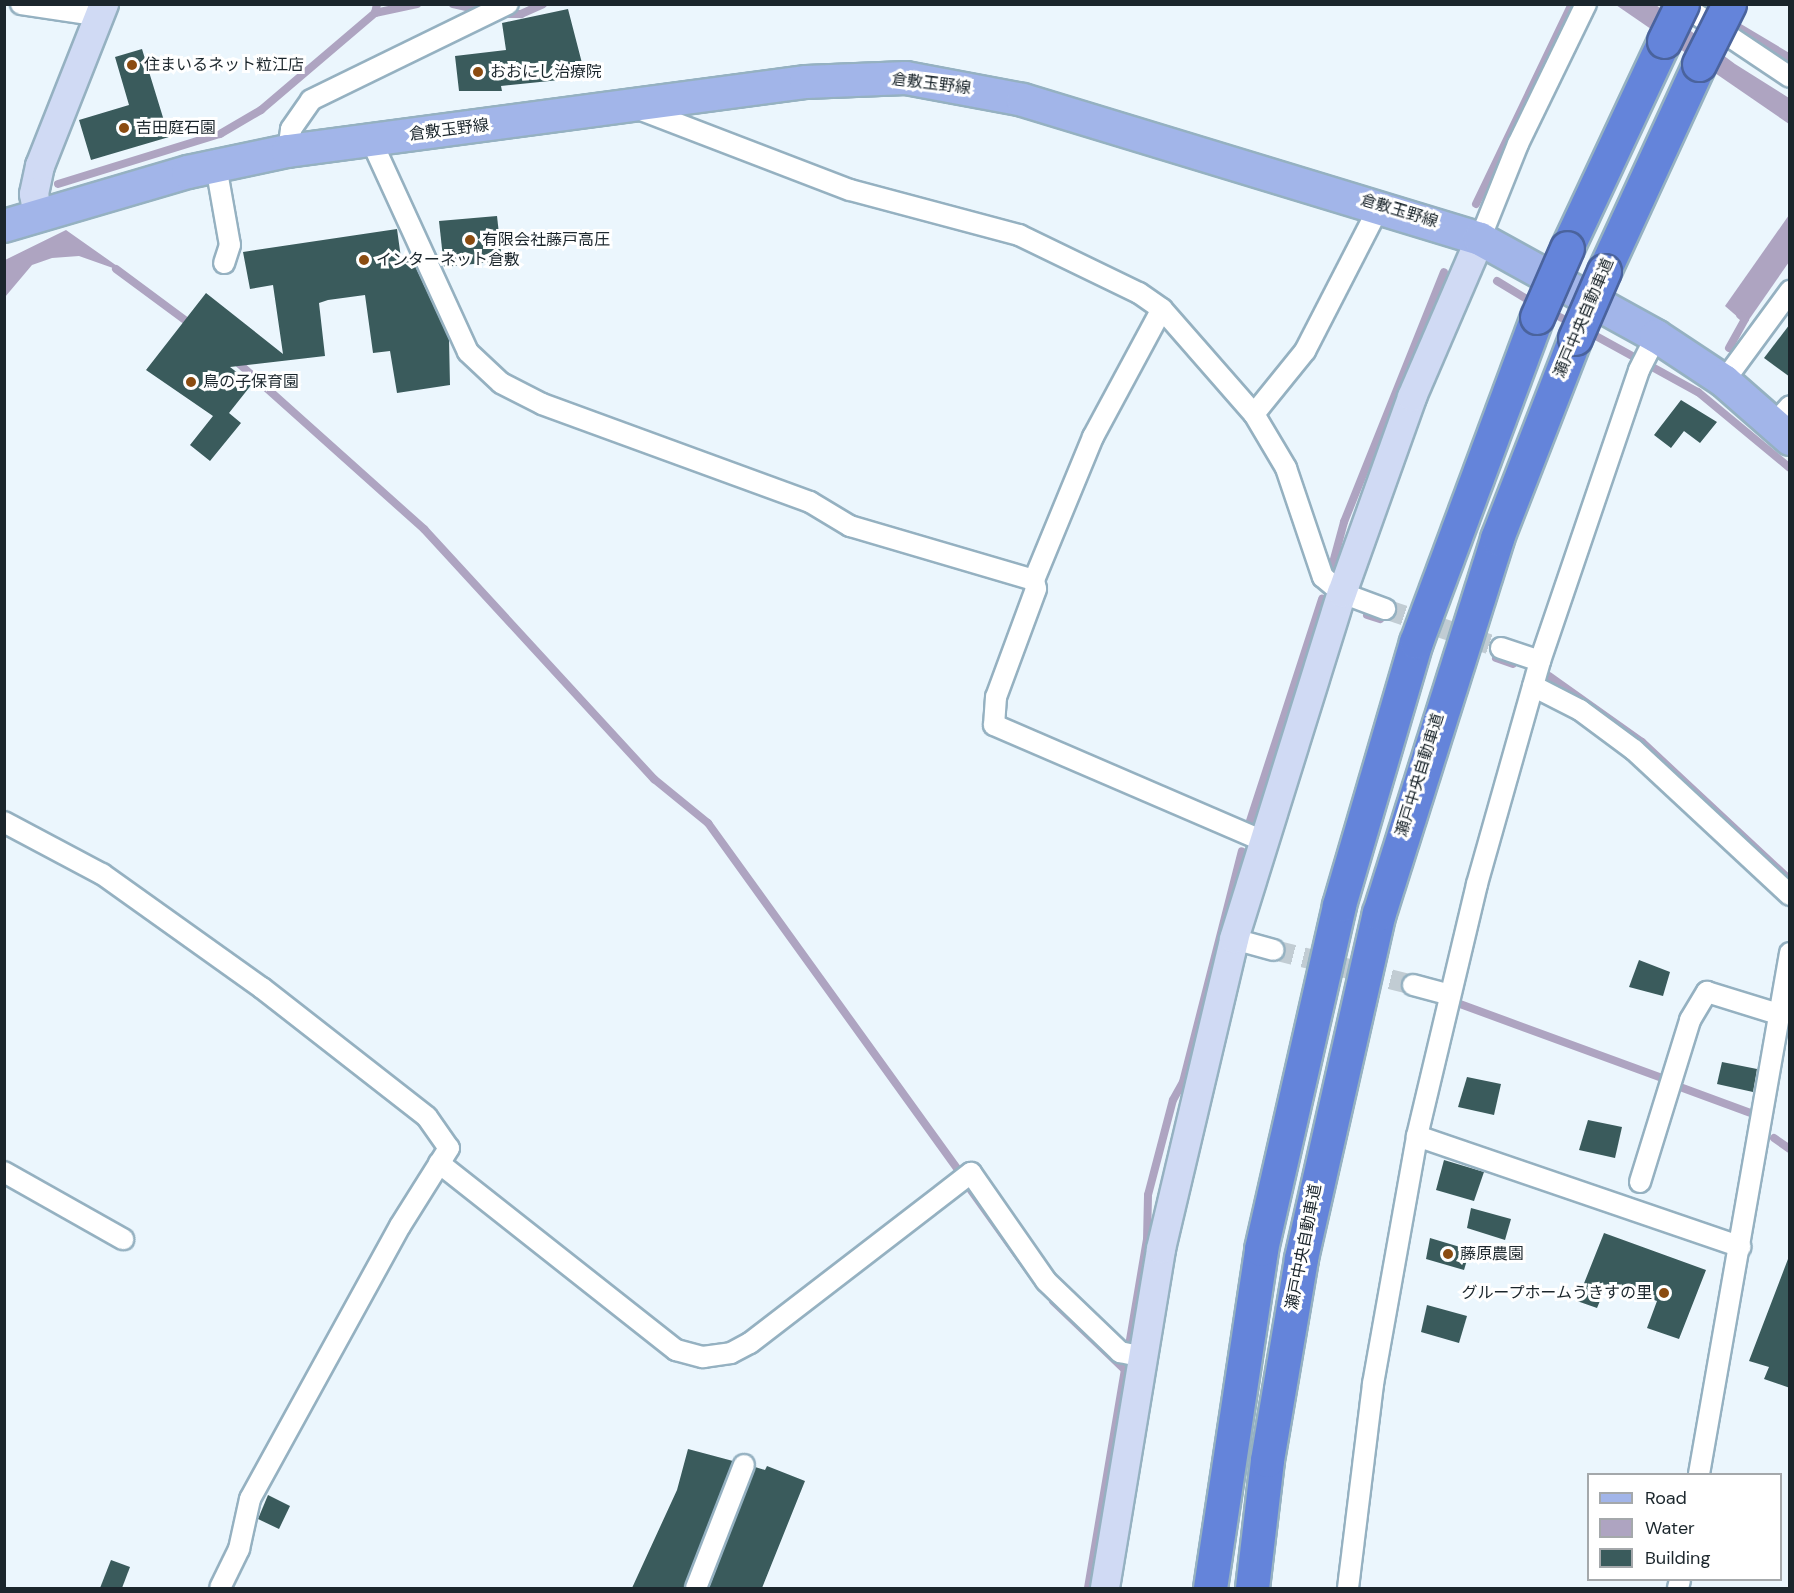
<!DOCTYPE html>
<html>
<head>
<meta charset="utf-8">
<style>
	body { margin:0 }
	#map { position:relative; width:1794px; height:1593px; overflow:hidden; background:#ebf6fd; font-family:"DM Sans","Noto Sans JP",sans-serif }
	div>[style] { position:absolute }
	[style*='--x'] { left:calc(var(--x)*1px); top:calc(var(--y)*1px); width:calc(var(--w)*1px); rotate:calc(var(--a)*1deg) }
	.water>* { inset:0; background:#aea4c1 }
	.stream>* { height:8px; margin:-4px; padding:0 4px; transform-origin:4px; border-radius:4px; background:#aea4c1 }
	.building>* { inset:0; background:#3a5b5c }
	.street-tunnel>* { height:20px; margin-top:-10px; transform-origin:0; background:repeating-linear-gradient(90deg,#c1ccd3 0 20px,transparent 0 30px) }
	.roads { filter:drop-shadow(2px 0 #95b1c1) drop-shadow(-2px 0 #95b1c1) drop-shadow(0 2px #95b1c1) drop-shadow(0 -2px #95b1c1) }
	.street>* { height:20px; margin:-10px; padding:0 10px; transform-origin:10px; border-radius:10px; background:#fff }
	.secondary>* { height:28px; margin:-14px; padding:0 14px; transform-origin:14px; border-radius:14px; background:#d0daf4 }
	.primary>* { height:32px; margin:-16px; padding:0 16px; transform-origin:16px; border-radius:16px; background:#a2b5e9 }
	.highway>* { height:33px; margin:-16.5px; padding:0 16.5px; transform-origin:16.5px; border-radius:16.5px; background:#6484da }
	.bridges { filter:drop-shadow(2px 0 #4a639d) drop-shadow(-2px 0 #4a639d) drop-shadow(0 2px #4a639d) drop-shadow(0 -2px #4a639d) }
	.highway-bridge>* { height:33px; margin:-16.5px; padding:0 16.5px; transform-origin:16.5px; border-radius:16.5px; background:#6484da }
	.dots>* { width:16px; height:16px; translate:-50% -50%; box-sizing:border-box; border:3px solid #fff; border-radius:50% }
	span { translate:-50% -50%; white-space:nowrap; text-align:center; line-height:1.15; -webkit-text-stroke:6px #fff; paint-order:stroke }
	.poi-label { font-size:16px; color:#1b262c }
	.left { translate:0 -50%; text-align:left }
	.right { translate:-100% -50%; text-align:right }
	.street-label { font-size:16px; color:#1b262c }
	.frame { position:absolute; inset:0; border:6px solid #1b262c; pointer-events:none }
	.legend { position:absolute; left:1587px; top:1473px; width:195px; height:108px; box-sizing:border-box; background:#fff; border:2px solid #a4a8ab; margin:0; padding:8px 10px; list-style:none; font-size:18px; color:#1b262c }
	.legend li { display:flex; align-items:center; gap:12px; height:30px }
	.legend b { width:30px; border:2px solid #a4a8ab }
</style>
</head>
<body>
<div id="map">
	<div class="water">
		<div style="clip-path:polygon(1616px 5px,1656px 5px,1735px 64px,1789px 98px,1789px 124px)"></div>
		<div style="clip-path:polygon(1789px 215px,1789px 262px,1748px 321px,1740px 319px,1725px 306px)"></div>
		<div style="clip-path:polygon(66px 230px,127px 273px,79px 256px,52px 258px,32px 265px,5px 297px,5px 260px)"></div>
	</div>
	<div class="stream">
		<div style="--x:453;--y:4;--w:32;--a:13"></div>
		<div style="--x:375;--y:13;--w:9;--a:-77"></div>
		<div style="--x:498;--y:14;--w:23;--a:0"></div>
		<div style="--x:521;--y:14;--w:24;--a:-24"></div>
		<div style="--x:1728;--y:21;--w:72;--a:30.8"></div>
		<div style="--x:58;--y:184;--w:170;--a:-17.2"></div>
		<div style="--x:220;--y:134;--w:48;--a:-30.3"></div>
		<div style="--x:261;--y:110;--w:150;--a:-40.4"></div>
		<div style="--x:375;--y:13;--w:43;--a:-12.1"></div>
		<div style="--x:1476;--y:204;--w:222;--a:-64.4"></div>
		<div style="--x:116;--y:269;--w:96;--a:36.5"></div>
		<div style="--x:1497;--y:281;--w:44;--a:31.2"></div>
		<div style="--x:1548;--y:311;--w:27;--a:27"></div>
		<div style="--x:1585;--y:330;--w:129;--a:28.8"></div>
		<div style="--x:1698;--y:392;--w:119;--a:39.6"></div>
		<div style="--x:1729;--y:348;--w:33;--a:-61"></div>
		<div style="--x:1745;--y:319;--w:6;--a:-141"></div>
		<div style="--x:235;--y:360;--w:254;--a:41.8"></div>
		<div style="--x:424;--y:529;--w:340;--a:47.4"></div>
		<div style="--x:654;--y:779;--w:70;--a:39.2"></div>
		<div style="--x:708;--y:823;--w:427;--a:54.2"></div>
		<div style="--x:1331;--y:570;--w:50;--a:-74.8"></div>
		<div style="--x:1344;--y:522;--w:269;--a:-68.2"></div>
		<div style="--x:1367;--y:615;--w:14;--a:17"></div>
		<div style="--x:1496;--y:658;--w:18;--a:19"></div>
		<div style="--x:1549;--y:676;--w:114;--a:35.4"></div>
		<div style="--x:1642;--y:742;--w:202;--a:43"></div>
		<div style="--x:1249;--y:824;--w:237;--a:-72"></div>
		<div style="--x:1460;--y:1004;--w:213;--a:20.1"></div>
		<div style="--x:1680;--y:1087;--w:81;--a:20.2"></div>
		<div style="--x:1774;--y:1138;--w:19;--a:35"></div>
		<div style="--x:970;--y:1189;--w:122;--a:54.4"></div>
		<div style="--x:1053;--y:1301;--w:97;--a:43.7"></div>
		<div style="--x:1088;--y:1588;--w:353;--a:-80.4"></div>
		<div style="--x:1147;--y:1240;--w:45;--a:-88.7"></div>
		<div style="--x:1148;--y:1195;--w:98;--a:-75.3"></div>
		<div style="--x:1173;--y:1100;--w:21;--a:-61"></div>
		<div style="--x:1183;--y:1082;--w:238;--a:-75.7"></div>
	</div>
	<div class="building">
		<div style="clip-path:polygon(568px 9px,583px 67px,577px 68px,579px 78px,501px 86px,502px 91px,459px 91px,455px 56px,506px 50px,502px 23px)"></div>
		<div style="clip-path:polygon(142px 49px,169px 137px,91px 160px,79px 120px,129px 105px,115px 57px)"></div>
		<div style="clip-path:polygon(497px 216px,502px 261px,444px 267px,439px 221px)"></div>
		<div style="clip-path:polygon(397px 229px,401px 258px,411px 257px,449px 339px,450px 385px,397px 393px,390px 351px,373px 353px,365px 295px,328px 300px,319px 303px,325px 356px,230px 367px,252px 384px,229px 413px,241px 423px,210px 461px,190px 445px,213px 416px,146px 370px,206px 293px,283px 354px,273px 285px,250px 289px,243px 252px)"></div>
		<div style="clip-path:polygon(1790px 324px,1790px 377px,1764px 358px)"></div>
		<div style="clip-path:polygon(1681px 400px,1717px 422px,1700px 443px,1684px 431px,1671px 448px,1654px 435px)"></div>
		<div style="clip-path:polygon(1639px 960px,1670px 972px,1663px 996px,1629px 987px)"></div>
		<div style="clip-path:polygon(1722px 1062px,1757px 1069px,1753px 1092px,1717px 1084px)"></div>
		<div style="clip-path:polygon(1467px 1077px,1501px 1084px,1494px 1115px,1458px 1107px)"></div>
		<div style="clip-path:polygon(1588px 1120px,1622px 1127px,1615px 1158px,1579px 1150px)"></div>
		<div style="clip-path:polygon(1444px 1160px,1484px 1172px,1474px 1201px,1436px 1190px)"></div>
		<div style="clip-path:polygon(1471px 1208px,1511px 1219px,1505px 1240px,1467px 1228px)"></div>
		<div style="clip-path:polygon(1604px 1233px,1706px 1270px,1679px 1339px,1647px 1328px,1657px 1301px,1607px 1284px,1597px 1308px,1577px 1301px)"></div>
		<div style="clip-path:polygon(1430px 1238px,1470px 1250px,1464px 1270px,1426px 1259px)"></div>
		<div style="clip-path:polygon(1788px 1259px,1790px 1259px,1790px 1388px,1764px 1379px,1769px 1367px,1749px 1361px)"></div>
		<div style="clip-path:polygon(1427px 1305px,1467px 1316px,1459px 1343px,1421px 1332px)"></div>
		<div style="clip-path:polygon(688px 1449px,733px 1461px,684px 1588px,632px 1588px,677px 1490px)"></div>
		<div style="clip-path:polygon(767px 1466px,805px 1481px,762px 1588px,709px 1588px,755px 1467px,765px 1470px)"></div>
		<div style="clip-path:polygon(268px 1495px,290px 1506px,279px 1529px,258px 1519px)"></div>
		<div style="clip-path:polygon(111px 1560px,130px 1567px,122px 1588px,100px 1588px)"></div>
	</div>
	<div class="street-tunnel">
		<div style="--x:1385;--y:609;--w:122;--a:18.6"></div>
		<div style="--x:1274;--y:950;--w:143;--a:14.1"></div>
	</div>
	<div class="roads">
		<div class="street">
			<div style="--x:21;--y:4;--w:80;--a:8.6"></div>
			<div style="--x:1681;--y:4;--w:131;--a:33.8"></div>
			<div style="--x:636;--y:108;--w:229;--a:21"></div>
			<div style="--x:850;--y:190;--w:175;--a:14.9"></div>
			<div style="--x:1019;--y:235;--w:133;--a:25.8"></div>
			<div style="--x:1139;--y:293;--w:28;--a:35"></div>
			<div style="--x:1162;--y:309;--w:140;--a:48.8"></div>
			<div style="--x:1254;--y:414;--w:63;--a:59.3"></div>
			<div style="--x:1286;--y:468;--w:115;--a:71.3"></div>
			<div style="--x:1323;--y:577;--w:25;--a:40"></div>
			<div style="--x:1342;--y:593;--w:46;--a:20.4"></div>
			<div style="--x:371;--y:140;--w:233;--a:65.4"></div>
			<div style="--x:468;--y:352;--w:45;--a:43.2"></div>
			<div style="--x:501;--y:383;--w:46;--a:27.1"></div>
			<div style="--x:542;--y:404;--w:285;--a:20.1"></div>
			<div style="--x:810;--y:502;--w:47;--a:31"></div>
			<div style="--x:850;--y:526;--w:192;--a:16.4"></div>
			<div style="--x:1034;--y:580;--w:155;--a:-67.6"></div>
			<div style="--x:1093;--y:437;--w:145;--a:-61.7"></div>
			<div style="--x:288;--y:151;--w:22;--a:-82"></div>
			<div style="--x:291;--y:129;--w:35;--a:-55"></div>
			<div style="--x:311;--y:100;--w:219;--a:-26"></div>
			<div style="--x:216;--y:166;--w:80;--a:80"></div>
			<div style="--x:230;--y:245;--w:19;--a:108"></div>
			<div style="--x:1480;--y:239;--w:102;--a:-68.2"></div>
			<div style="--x:1518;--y:144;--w:156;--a:-64.1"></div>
			<div style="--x:1724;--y:381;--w:112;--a:-53.7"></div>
			<div style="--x:1254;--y:414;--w:81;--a:-51"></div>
			<div style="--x:1305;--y:351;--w:164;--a:-62.8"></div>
			<div style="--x:1774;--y:424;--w:24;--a:-48"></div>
			<div style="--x:1034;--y:580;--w:9;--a:77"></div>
			<div style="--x:1036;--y:589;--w:115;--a:110.3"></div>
			<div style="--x:996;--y:697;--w:28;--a:94"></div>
			<div style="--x:994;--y:725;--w:293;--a:23.3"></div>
			<div style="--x:1501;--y:648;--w:41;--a:18.4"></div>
			<div style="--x:1533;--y:686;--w:53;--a:27.1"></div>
			<div style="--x:1580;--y:710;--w:67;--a:36.5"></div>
			<div style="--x:1634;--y:750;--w:213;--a:42.9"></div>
			<div style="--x:4;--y:822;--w:111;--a:28"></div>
			<div style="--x:102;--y:874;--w:196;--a:35.5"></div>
			<div style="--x:262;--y:988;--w:209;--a:38"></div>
			<div style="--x:427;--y:1117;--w:38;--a:55"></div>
			<div style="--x:449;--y:1148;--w:92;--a:122.1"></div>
			<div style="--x:400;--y:1226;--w:311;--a:118.8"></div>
			<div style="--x:250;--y:1499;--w:51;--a:102.4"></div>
			<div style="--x:239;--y:1549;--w:43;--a:116"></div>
			<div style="--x:1234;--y:939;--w:41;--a:15.4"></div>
			<div style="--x:1413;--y:985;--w:38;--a:15"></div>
			<div style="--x:1417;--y:1136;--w:342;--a:18.9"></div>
			<div style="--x:439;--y:1163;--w:302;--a:38.3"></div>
			<div style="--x:676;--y:1350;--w:28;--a:15"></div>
			<div style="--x:703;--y:1357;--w:28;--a:-8"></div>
			<div style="--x:731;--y:1353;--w:21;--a:-28"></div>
			<div style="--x:750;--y:1343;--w:279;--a:-37.6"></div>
			<div style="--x:971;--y:1173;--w:131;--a:55.2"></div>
			<div style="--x:1046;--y:1281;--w:103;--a:43.8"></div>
			<div style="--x:1120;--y:1352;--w:24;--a:12"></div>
			<div style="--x:4;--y:1172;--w:137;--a:29.4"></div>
			<div style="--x:1640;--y:1182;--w:170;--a:-72.8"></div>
			<div style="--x:1690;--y:1020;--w:33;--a:-59"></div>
			<div style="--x:1707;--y:992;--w:74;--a:17.2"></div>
			<div style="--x:1699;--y:1474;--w:529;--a:-80.09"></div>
			<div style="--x:696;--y:1588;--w:132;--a:-68.7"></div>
			<div style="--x:1348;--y:1588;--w:206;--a:-83"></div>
			<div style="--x:1373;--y:1384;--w:252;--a:-79.9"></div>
			<div style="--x:1417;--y:1136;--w:259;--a:-76.6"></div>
			<div style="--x:1477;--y:884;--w:232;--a:-74.2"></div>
			<div style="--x:1540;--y:661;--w:307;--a:-71.2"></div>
			<div style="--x:1639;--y:370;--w:38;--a:-63"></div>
			<div style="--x:1678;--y:1588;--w:8;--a:-76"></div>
		</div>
		<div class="secondary">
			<div style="--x:38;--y:215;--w:21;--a:-101"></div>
			<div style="--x:34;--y:194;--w:29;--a:-78"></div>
			<div style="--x:40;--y:166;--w:174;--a:-68.4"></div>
			<div style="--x:1105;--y:1588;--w:344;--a:-80.6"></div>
			<div style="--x:1161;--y:1249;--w:318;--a:-76.7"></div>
			<div style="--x:1234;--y:939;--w:362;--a:-72.7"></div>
			<div style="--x:1342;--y:593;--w:208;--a:-70.3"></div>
			<div style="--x:1412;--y:397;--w:172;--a:-66.7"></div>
		</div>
		<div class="primary">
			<div style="--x:4;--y:226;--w:192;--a:-16.4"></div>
			<div style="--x:188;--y:172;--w:102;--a:-11.9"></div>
			<div style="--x:288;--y:151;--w:523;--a:-7.59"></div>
			<div style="--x:806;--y:82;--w:100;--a:-2.3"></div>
			<div style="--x:906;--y:78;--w:119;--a:10.6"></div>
			<div style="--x:1023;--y:100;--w:478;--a:16.9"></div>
			<div style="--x:1480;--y:239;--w:201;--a:28.9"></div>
			<div style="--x:1656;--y:336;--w:82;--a:33.5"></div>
			<div style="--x:1724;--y:381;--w:88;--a:41.3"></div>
		</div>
		<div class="highway">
			<div style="--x:1567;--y:248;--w:229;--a:-64.9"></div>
			<div style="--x:1604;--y:271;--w:228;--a:-65.3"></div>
			<div style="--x:1210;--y:1588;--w:343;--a:-81.4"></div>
			<div style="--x:1261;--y:1249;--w:353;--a:-77.2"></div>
			<div style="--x:1339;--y:905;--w:274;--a:-73.7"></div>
			<div style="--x:1416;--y:642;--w:347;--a:-69.6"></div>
			<div style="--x:1252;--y:1588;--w:129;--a:-83.3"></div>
			<div style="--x:1267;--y:1460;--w:205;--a:-80.4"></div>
			<div style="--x:1301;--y:1258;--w:354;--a:-77.3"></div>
			<div style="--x:1379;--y:913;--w:393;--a:-72.5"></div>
			<div style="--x:1497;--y:538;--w:215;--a:-68.7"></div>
		</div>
	</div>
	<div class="bridges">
		<div class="highway-bridge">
			<div style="--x:1664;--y:41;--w:41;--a:-64.1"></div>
			<div style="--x:1699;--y:64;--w:67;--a:-63.4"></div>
			<div style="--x:1537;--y:317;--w:75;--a:-66.5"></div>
			<div style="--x:1575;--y:338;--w:73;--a:-66.6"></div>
		</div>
	</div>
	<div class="dots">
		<div style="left:132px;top:65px;background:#8b4c11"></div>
		<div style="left:478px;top:72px;background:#8b4c11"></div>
		<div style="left:124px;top:128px;background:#8b4c11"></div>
		<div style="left:470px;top:240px;background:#8b4c11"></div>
		<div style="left:364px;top:260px;background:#8b4c11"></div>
		<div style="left:191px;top:382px;background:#8b4c11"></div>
		<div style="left:1448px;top:1254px;background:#8b4c11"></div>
		<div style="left:1664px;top:1293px;background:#8b4c11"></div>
	</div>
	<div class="poi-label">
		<span class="left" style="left:144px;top:65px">住まいるネット粒江店</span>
		<span class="left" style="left:490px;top:72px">おおにし治療院</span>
		<span class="left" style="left:136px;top:128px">吉田庭石園</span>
		<span class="left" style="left:482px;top:240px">有限会社藤戸高圧</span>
		<span class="left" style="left:376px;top:260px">インターネット倉敷</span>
		<span class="left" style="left:203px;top:382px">鳥の子保育園</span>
		<span class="left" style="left:1460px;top:1254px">藤原農園</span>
		<span class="right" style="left:1652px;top:1293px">グループホームうきすの里</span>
	</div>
	<div class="street-label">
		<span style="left:931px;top:84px;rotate:7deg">倉敷玉野線</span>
		<span style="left:449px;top:130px;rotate:-7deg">倉敷玉野線</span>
		<span style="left:1399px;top:211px;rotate:17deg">倉敷玉野線</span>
		<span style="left:1584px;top:318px;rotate:-67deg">瀬戸中央自動車道</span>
		<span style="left:1420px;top:775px;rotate:-73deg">瀬戸中央自動車道</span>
		<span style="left:1304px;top:1247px;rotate:-79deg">瀬戸中央自動車道</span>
	</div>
	<div class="frame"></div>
	<ul class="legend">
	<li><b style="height:8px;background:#a2b5e9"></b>Road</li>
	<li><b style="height:16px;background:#aea4c1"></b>Water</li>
	<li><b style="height:16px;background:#3a5b5c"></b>Building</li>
	</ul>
</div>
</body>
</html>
